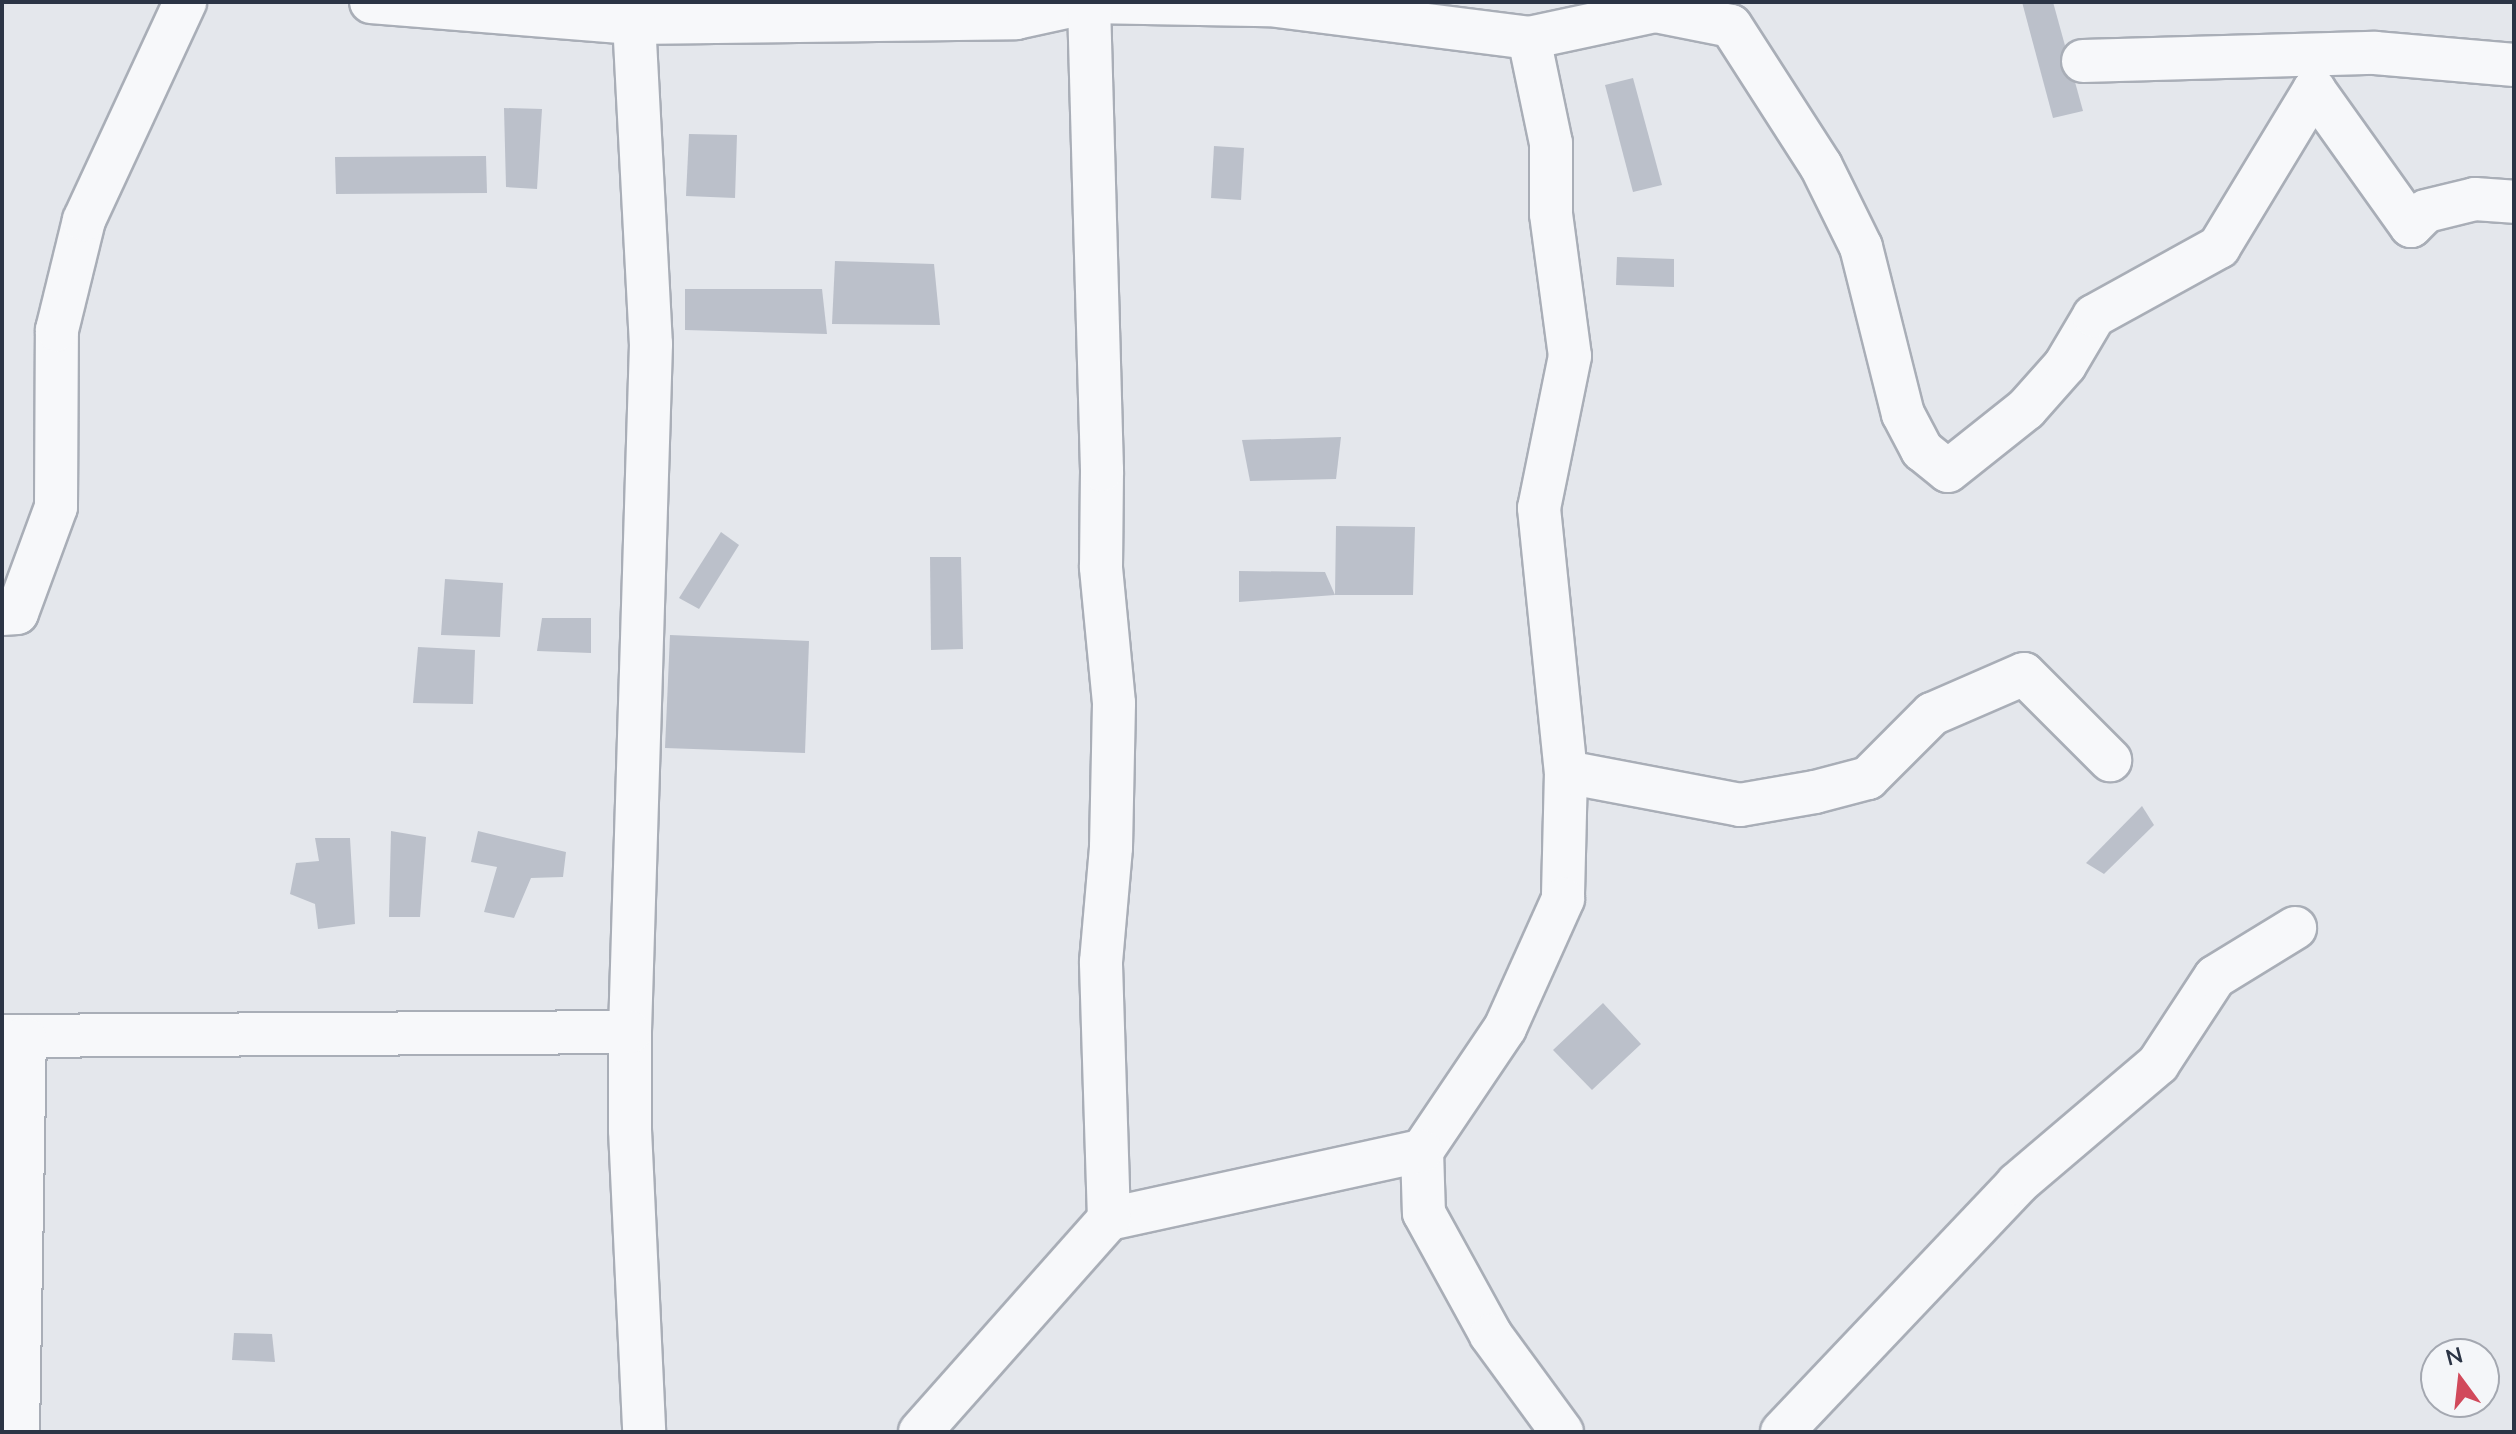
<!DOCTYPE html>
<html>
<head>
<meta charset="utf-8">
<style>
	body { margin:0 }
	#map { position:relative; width:2516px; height:1434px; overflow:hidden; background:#e4e7ec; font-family:"Nunito Sans",sans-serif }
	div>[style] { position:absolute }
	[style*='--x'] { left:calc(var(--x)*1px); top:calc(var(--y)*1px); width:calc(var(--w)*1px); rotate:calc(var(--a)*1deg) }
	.building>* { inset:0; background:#bbc0ca }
	.roads { filter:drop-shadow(2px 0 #a9aeb7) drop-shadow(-2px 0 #a9aeb7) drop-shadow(0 2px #a9aeb7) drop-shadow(0 -2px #a9aeb7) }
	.street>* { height:42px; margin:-21px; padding:0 21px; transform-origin:21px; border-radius:21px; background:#f7f8fa }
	span { translate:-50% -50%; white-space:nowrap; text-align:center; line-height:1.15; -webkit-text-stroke:6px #f4f6f9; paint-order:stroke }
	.frame { position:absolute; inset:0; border:4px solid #2b3445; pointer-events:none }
	.north { position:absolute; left:2420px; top:1338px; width:80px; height:80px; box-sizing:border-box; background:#f4f6f9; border:2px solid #a4a8b1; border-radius:50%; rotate:345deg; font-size:22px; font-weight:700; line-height:32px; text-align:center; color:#2b3445 }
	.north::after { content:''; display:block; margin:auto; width:28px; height:36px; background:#d1495b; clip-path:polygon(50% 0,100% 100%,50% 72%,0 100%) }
</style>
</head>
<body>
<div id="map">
	<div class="building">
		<div style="clip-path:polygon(2022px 2px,2053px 2px,2083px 111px,2053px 118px)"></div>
		<div style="clip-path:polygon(1633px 78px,1662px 185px,1633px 192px,1605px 85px)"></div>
		<div style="clip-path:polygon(504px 108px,542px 109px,537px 189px,506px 187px)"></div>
		<div style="clip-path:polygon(689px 134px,737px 135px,735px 198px,686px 196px)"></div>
		<div style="clip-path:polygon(1214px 146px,1244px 148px,1241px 200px,1211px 198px)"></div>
		<div style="clip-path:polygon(486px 156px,487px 193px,336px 194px,335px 157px)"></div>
		<div style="clip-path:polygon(1617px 257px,1674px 259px,1674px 287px,1616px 285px)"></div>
		<div style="clip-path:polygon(835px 261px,934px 264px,940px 325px,832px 324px)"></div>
		<div style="clip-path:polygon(685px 289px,822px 289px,827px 334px,685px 330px)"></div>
		<div style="clip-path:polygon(1341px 437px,1336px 479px,1250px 481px,1242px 440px)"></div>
		<div style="clip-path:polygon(1336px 526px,1415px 527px,1413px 595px,1335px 595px,1239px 602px,1239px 571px,1325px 572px,1335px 595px)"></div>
		<div style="clip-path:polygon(721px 532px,739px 545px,699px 609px,679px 598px)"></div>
		<div style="clip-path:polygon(930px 557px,961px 557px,963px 649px,931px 650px)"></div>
		<div style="clip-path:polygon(445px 579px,503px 583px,500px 637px,441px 635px)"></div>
		<div style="clip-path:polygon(542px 618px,591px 618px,591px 653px,537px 651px)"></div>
		<div style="clip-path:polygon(670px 635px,809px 641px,805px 753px,665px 748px)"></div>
		<div style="clip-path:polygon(418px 647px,475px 650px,473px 704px,413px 703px)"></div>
		<div style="clip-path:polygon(2142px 806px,2154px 825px,2104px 874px,2086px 863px)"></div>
		<div style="clip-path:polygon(391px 831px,426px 837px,420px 917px,389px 917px)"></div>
		<div style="clip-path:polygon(478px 831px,566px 852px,563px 877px,531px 878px,514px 918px,484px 912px,497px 867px,471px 862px)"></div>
		<div style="clip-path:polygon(315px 838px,350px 838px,355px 924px,318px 929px,315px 904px,290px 894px,296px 863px,319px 861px)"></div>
		<div style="clip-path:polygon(1603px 1003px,1641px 1044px,1592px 1090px,1553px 1050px)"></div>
		<div style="clip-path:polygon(234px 1333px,272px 1334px,275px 1362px,232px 1360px)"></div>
	</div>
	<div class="roads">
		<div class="street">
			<div style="--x:371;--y:2;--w:263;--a:4.6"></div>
			<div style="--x:633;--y:23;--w:383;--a:-0.7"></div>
			<div style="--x:1016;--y:18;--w:75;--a:-12.4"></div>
			<div style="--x:1089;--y:2;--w:180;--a:1"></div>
			<div style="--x:1269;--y:5;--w:262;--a:7.2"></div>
			<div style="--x:1529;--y:38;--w:129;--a:-12.1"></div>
			<div style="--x:1655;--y:11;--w:77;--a:11.2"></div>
			<div style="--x:1731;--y:26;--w:166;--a:57.3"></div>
			<div style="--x:1821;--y:166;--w:90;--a:63.7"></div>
			<div style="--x:1861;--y:247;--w:172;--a:75.9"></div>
			<div style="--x:1903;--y:414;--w:41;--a:62.2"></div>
			<div style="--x:1922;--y:450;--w:33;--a:39"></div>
			<div style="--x:1948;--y:471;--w:100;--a:-38.5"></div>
			<div style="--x:2026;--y:409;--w:59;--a:-48.4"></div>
			<div style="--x:2065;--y:365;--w:57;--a:-59.4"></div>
			<div style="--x:2094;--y:316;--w:143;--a:-28.9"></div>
			<div style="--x:2219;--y:247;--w:184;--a:-58.8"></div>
			<div style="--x:2314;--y:90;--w:167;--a:54.5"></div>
			<div style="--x:2411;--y:226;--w:21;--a:-45"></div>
			<div style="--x:2426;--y:211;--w:50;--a:-13.8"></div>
			<div style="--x:2475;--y:199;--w:39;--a:4"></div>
			<div style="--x:633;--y:2;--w:342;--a:87"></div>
			<div style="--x:651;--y:344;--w:688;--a:91.75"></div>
			<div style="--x:630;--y:1032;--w:98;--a:90"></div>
			<div style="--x:630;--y:1130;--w:302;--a:87.3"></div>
			<div style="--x:1529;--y:38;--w:107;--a:78.2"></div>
			<div style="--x:1551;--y:143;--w:71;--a:90"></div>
			<div style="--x:1551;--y:214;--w:143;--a:82.4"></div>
			<div style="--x:1570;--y:356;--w:155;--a:101.5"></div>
			<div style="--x:1539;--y:508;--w:265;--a:84.2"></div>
			<div style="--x:1566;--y:772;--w:127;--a:91.4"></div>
			<div style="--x:1563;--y:899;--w:141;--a:114.2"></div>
			<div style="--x:1505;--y:1028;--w:148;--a:124"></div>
			<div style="--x:1422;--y:1151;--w:62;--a:88.2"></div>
			<div style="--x:1424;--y:1213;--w:139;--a:61.2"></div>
			<div style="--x:1491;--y:1335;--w:120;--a:53.8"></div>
			<div style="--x:2083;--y:61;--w:292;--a:-1.6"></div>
			<div style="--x:2375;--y:53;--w:140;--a:4.9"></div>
			<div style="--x:2;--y:614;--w:15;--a:-4"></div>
			<div style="--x:17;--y:613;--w:113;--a:-69.8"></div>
			<div style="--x:56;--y:507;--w:177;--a:-89.7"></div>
			<div style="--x:57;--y:330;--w:113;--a:-76.2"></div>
			<div style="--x:84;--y:220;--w:240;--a:-65.1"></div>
			<div style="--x:1566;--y:772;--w:177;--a:10.7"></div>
			<div style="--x:1740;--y:805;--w:76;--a:-9.8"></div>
			<div style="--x:1815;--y:792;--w:55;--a:-14.8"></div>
			<div style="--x:1868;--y:778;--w:91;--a:-45"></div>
			<div style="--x:1932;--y:714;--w:100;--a:-23.5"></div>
			<div style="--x:2024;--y:674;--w:122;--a:45"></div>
			<div style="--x:2;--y:1036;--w:628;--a:-0.36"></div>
			<div style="--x:1109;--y:1219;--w:320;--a:-12.3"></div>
			<div style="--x:18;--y:1432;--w:394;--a:-89"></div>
			<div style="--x:920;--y:1432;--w:285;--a:-48.4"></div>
			<div style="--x:1109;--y:1219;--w:257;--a:-91.8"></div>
			<div style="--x:1101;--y:962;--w:115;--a:-85"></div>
			<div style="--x:1111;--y:847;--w:144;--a:-88.8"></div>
			<div style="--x:1114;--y:703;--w:137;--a:-95.5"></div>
			<div style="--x:1101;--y:567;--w:97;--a:-89.4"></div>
			<div style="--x:1102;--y:470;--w:468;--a:-91.6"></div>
			<div style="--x:1782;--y:1432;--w:342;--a:-46.5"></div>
			<div style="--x:2017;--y:1184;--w:185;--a:-40.4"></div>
			<div style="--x:2158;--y:1064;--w:104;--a:-56.8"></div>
			<div style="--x:2215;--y:977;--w:94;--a:-31.5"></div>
		</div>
	</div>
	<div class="frame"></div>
	<div class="north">N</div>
</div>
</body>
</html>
